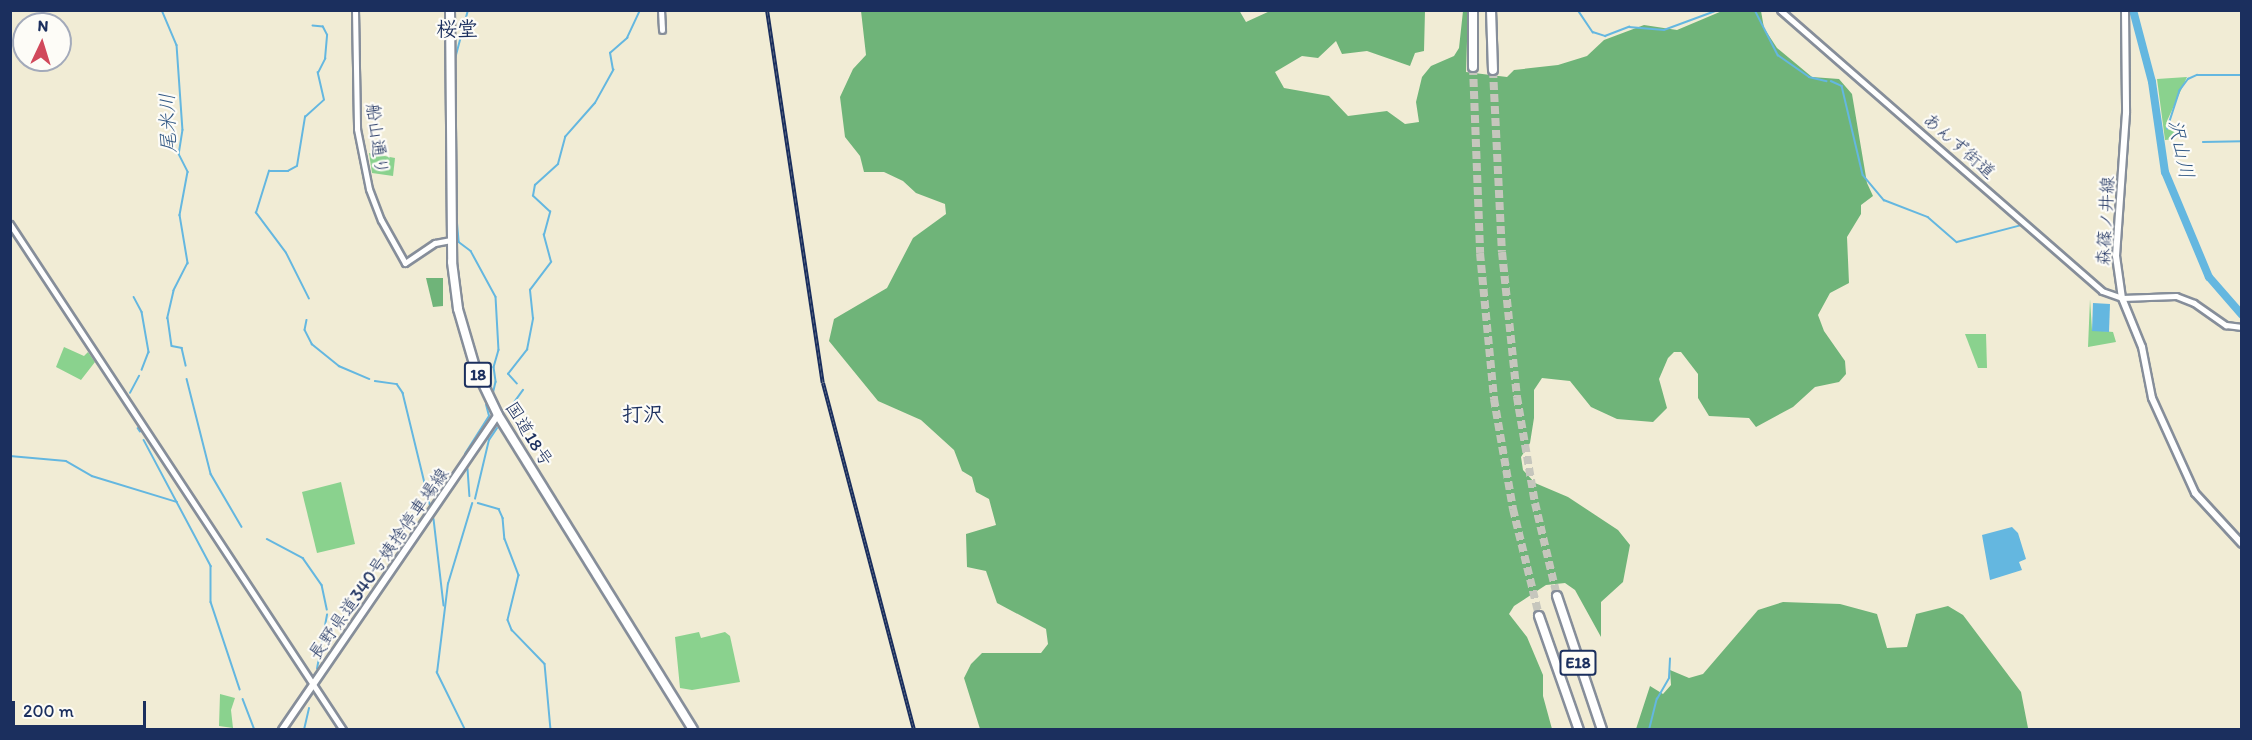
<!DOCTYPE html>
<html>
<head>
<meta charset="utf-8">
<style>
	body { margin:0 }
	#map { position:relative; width:2252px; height:740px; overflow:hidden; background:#f1ecd5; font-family:Itim,"Klee One",sans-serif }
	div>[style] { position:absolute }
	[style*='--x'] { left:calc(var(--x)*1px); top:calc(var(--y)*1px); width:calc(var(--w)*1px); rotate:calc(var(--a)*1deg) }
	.green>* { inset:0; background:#8ad28e }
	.forest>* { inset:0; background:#6fb479 }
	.water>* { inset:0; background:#64b7e0 }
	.stream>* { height:1.5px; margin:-0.75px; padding:0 0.75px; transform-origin:0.75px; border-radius:0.75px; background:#64b7e0 }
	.river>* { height:8px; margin:-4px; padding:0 4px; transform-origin:4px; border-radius:4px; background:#64b7e0 }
	.motorway-tunnel>* { height:8px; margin-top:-4px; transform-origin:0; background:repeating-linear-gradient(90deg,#c6c6bd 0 8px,transparent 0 12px) }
	.roads { filter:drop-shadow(2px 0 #868e9a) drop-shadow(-2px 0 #868e9a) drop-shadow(0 2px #868e9a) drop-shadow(0 -2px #868e9a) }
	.tertiary>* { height:5px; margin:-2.5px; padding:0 2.5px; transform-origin:2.5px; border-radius:2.5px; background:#fff }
	.secondary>* { height:6px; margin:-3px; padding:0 3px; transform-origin:3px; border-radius:3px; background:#fff }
	.trunk>* { height:8px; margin:-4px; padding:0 4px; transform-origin:4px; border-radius:4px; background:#fff }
	.motorway>* { height:8px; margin:-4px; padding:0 4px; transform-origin:4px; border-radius:4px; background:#fff }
	.rail>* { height:4px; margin-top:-2px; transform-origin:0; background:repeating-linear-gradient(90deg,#fdfcf7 0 4.5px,#1b2f5e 0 9px); box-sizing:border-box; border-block:2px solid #1b2f5e }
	span { translate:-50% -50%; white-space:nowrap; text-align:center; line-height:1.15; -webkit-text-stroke:4.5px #fdfcf7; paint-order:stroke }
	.shield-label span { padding:2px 4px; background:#fdfcf7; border:2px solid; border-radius:4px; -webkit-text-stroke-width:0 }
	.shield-label { font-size:16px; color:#1b2f5e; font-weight:700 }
	.street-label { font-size:18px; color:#1b2f5e }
	.water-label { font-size:20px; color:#315885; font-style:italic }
	.quarter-label { font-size:21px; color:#1b2f5e; font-weight:700 }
	.frame { position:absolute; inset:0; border:12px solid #1b2f5e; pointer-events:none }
	.north { position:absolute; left:12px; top:12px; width:60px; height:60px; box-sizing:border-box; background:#fdfcf7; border:2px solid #a3aaba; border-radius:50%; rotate:4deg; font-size:16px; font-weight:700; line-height:24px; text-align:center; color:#1b2f5e }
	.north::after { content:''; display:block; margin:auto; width:21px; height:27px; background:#d1495b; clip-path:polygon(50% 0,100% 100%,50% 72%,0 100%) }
	.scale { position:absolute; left:12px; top:701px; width:134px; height:27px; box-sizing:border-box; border:3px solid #1b2f5e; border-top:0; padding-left:8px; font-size:18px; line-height:21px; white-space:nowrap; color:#1b2f5e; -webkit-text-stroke:4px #fdfcf7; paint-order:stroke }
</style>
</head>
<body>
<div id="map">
	<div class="green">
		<div style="clip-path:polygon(2187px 77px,2167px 121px,2166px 129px,2176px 130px,2175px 139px,2165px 140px,2157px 79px)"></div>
		<div style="clip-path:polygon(369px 153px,395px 158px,393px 176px,372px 173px)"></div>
		<div style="clip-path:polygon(2090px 299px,2092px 330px,2113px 332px,2116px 342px,2088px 347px)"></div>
		<div style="clip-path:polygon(1965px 334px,1986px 334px,1987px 368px,1978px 368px)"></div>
		<div style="clip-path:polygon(64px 347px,84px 356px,88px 352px,95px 362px,81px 380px,56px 367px)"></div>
		<div style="clip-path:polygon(341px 482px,355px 544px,317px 553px,302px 492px)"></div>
		<div style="clip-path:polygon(699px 632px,701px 638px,725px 632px,730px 636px,740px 682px,692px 690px,680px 688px,675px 637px)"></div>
		<div style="clip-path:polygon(220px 694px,235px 698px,231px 710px,233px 728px,219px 726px)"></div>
	</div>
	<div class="forest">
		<div style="clip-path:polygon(1239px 10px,1246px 22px,1270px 11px,1425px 11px,1424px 51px,1415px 53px,1410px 66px,1367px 51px,1342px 54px,1336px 41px,1318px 58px,1302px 56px,1275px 72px,1284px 88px,1329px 96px,1348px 116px,1387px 111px,1405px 124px,1419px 122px,1416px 102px,1422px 77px,1431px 66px,1454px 56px,1459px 48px,1463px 11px,1468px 11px,1466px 72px,1507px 77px,1514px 70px,1558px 65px,1587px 56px,1604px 40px,1644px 25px,1677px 30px,1722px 11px,1761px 11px,1764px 28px,1777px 48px,1812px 77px,1839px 79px,1852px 94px,1867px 183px,1873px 196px,1861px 205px,1861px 214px,1847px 237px,1849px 283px,1830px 293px,1818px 315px,1824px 331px,1845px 361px,1846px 374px,1839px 382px,1815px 387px,1793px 407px,1756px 427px,1749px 418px,1709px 416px,1698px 398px,1698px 374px,1681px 352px,1674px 352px,1668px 358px,1659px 379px,1667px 408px,1653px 422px,1617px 419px,1591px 407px,1570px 381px,1542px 378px,1534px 390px,1534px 418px,1530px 443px,1521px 457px,1523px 470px,1535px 483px,1568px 497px,1618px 530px,1630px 545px,1623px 582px,1601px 602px,1601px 637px,1575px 590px,1565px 583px,1546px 585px,1514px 606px,1509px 614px,1527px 637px,1543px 675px,1543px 696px,1552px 729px,980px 729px,964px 678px,971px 664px,982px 653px,1041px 653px,1048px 644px,1046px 629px,997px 603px,986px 571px,967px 567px,966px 534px,996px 525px,989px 499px,976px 492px,972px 477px,962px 471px,954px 450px,921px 420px,878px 401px,829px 341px,834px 319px,887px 288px,913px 238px,946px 214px,945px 204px,916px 193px,903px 181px,884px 172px,864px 172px,860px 156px,845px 137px,840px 97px,853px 69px,866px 55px,861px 11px)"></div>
		<div style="clip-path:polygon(426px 278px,443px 278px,443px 306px,433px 307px)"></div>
		<div style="clip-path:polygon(1783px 602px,1840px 604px,1877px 614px,1887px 648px,1907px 647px,1916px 614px,1948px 606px,1963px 615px,2021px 692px,2028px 728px,1636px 729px,1650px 686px,1663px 694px,1671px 685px,1670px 670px,1689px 678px,1703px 674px,1758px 610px)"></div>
	</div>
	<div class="water">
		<div style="clip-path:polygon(2093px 303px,2110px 304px,2109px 332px,2092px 331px)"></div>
		<div style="clip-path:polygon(2012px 527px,2018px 533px,2026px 559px,2019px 562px,2022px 570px,1990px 580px,1982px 535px)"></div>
	</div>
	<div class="stream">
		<div style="--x:162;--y:10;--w:38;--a:67"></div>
		<div style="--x:177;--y:45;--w:85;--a:86"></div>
		<div style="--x:183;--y:130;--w:24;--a:99"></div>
		<div style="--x:179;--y:154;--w:20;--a:63"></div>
		<div style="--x:188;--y:172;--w:44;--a:100.5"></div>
		<div style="--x:180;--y:215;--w:49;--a:80.5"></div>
		<div style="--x:188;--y:263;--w:31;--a:117"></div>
		<div style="--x:174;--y:291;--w:28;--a:103"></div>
		<div style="--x:168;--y:318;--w:28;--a:82"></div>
		<div style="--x:172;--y:346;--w:10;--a:11"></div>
		<div style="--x:182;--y:348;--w:18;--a:77"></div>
		<div style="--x:1578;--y:10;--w:27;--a:56"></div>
		<div style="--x:1593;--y:32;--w:13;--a:18"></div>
		<div style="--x:1605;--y:36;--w:26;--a:-21"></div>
		<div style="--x:1629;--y:27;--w:35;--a:5"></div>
		<div style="--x:1664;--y:30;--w:58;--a:-20.3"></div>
		<div style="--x:1755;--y:10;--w:51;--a:62.9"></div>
		<div style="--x:1778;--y:55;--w:38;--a:35"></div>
		<div style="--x:1809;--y:77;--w:18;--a:13"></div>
		<div style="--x:1831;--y:81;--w:12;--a:24"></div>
		<div style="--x:1842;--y:86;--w:91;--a:76.7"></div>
		<div style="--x:1863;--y:175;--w:33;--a:50"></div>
		<div style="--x:1884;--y:200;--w:47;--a:21.1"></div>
		<div style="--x:1928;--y:217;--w:38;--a:41"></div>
		<div style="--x:1957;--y:242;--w:67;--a:-14.7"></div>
		<div style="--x:2167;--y:129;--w:40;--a:-72"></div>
		<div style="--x:2179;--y:91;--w:15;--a:-53"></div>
		<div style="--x:2188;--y:79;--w:10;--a:-24"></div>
		<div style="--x:2197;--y:75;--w:45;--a:0"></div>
		<div style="--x:2203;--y:142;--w:39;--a:-1"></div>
		<div style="--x:455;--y:143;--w:84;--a:-90"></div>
		<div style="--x:455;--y:59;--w:51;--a:-75.1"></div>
		<div style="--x:455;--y:146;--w:51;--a:88.9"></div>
		<div style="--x:456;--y:206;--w:36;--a:85"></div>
		<div style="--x:459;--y:242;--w:15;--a:37"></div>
		<div style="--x:471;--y:251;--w:52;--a:61.5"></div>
		<div style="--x:496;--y:297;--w:53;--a:86.8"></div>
		<div style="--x:499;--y:350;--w:18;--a:106"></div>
		<div style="--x:494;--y:367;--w:15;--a:82"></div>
		<div style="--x:496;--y:382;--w:13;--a:103"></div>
		<div style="--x:134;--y:297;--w:17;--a:62"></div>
		<div style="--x:142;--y:312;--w:41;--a:80.1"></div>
		<div style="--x:149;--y:352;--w:19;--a:111"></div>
		<div style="--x:309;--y:299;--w:51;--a:-116.6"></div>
		<div style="--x:286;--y:253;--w:50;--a:-126.9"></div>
		<div style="--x:256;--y:213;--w:44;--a:-72.8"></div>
		<div style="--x:269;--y:171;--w:19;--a:0"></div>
		<div style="--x:288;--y:171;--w:10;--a:-29"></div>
		<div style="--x:297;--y:166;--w:50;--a:-80.7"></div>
		<div style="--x:305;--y:117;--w:25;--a:-42"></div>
		<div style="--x:324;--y:100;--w:28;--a:-103"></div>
		<div style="--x:318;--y:73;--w:16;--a:-63"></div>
		<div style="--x:325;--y:59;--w:24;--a:-85"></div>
		<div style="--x:327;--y:35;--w:9;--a:-117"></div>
		<div style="--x:323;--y:27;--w:10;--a:-174"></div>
		<div style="--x:307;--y:320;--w:10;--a:101"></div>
		<div style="--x:305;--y:330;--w:16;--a:63"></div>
		<div style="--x:312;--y:344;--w:35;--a:39"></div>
		<div style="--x:339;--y:366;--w:33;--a:23"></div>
		<div style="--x:187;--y:379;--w:98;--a:75.8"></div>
		<div style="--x:211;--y:474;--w:61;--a:59.7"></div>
		<div style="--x:375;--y:381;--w:22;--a:8"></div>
		<div style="--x:397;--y:384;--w:11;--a:56"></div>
		<div style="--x:403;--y:393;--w:118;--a:76.3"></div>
		<div style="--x:517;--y:384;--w:13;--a:-132"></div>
		<div style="--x:508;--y:374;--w:31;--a:-52"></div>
		<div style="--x:527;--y:350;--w:32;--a:-79"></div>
		<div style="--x:533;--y:319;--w:29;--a:-96"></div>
		<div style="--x:530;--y:290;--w:35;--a:-53"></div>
		<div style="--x:551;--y:262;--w:28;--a:-105"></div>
		<div style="--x:544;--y:235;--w:24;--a:-75"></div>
		<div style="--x:550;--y:212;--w:23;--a:-137"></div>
		<div style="--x:533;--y:196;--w:11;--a:-80"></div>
		<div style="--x:535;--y:185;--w:31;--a:-42"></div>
		<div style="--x:558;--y:164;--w:28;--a:-75"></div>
		<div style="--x:565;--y:137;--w:45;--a:-48.6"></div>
		<div style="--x:595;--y:103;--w:38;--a:-61"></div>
		<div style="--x:613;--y:70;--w:17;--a:-100"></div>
		<div style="--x:610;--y:53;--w:23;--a:-41"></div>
		<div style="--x:627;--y:38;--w:31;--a:-65"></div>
		<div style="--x:130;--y:393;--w:19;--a:-62"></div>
		<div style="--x:510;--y:408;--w:22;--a:-54"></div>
		<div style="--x:138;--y:428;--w:4;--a:56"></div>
		<div style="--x:144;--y:440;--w:143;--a:62"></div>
		<div style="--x:211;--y:566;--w:36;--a:90"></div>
		<div style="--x:211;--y:602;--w:92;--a:71.6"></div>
		<div style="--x:465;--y:454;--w:45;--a:-57.7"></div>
		<div style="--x:489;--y:416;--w:11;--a:-105"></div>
		<div style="--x:10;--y:456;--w:56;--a:5.1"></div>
		<div style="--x:66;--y:461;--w:30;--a:30"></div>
		<div style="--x:92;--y:476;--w:89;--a:17"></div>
		<div style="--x:468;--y:469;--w:27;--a:86"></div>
		<div style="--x:475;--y:499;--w:61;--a:-76.7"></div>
		<div style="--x:489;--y:440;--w:14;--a:-56"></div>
		<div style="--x:478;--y:503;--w:22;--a:16"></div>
		<div style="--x:499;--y:509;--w:10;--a:66"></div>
		<div style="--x:503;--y:518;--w:21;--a:85"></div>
		<div style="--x:505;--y:539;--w:39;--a:69"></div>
		<div style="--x:519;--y:575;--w:46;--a:103.7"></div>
		<div style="--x:508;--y:620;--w:11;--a:68"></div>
		<div style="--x:512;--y:630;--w:47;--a:45.9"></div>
		<div style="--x:545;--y:664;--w:66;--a:84.8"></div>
		<div style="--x:434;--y:519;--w:87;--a:83.4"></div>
		<div style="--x:267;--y:539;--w:41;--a:27.8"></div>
		<div style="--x:303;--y:558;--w:33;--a:55"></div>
		<div style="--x:322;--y:585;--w:25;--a:78"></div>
		<div style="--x:317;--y:669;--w:55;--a:-79.5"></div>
		<div style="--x:243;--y:699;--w:33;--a:69"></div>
		<div style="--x:304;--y:730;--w:22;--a:-77"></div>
		<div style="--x:465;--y:730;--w:64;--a:-116.2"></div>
		<div style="--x:437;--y:673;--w:90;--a:-83"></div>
		<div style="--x:448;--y:584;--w:84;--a:-73.3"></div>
		<div style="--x:1649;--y:730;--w:32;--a:-76"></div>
		<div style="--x:1657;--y:699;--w:24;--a:-60"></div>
		<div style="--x:1669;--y:678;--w:19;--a:-87"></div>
	</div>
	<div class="river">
		<div style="--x:2133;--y:10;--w:74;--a:75.2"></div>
		<div style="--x:2152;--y:82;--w:91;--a:81.8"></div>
		<div style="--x:2165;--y:172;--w:114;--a:67.3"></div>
		<div style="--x:2209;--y:277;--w:50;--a:49"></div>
	</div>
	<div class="motorway-tunnel">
		<div style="--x:1473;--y:67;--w:186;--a:87.8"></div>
		<div style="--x:1480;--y:253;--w:147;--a:84.5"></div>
		<div style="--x:1494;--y:399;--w:112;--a:80.2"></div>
		<div style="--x:1513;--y:509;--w:110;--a:76.3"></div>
		<div style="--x:1493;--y:70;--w:182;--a:87.2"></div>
		<div style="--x:1502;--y:252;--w:146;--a:84.1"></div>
		<div style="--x:1517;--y:397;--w:108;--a:80.4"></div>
		<div style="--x:1535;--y:503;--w:96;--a:76.7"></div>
	</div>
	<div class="roads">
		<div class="tertiary">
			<div style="--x:355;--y:10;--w:119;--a:89"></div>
			<div style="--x:357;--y:129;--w:61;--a:78.7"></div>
			<div style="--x:369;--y:189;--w:33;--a:69"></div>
			<div style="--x:381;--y:220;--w:49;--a:60.8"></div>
			<div style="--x:405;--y:263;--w:36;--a:-34"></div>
			<div style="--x:435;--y:243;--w:16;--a:-11"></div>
			<div style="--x:661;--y:10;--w:20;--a:87"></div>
			<div style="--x:1780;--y:10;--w:427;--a:41.1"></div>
			<div style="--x:2102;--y:291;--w:21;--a:19"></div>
			<div style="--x:2122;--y:298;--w:54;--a:-2.1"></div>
			<div style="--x:2176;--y:296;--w:19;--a:21"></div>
			<div style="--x:2194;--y:303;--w:39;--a:35"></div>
			<div style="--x:2226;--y:325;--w:16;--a:7"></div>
			<div style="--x:10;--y:224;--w:606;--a:56.65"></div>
		</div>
		<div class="secondary">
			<div style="--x:2125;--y:10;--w:103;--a:89.4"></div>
			<div style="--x:2126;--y:113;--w:143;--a:94"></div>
			<div style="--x:2116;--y:256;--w:42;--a:81.9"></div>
			<div style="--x:2122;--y:298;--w:53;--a:67.8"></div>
			<div style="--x:2142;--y:347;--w:52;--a:78.9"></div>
			<div style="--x:2152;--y:398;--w:104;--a:65.6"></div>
			<div style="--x:2195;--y:493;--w:69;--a:47.3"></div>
			<div style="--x:282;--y:730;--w:382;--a:-55.6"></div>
		</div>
		<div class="trunk">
			<div style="--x:450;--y:10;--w:252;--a:89.5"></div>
			<div style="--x:452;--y:262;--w:47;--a:82.7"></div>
			<div style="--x:458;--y:309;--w:60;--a:73.7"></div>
			<div style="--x:475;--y:367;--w:53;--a:64.4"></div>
			<div style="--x:498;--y:415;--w:370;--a:58.2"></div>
		</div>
		<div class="motorway">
			<div style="--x:1473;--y:10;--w:57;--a:90"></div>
			<div style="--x:1491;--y:10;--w:60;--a:88.1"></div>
			<div style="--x:1557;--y:596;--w:141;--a:71.4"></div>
			<div style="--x:1539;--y:616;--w:121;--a:70.7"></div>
		</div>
	</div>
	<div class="rail">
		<div style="--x:767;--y:10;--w:377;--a:81.5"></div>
		<div style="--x:823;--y:383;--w:359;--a:75.3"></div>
	</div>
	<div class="shield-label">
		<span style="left:478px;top:375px">18</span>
		<span style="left:1578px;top:663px">E18</span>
	</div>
	<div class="street-label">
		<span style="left:377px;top:139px;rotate:82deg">船山通り</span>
		<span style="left:1959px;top:146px;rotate:41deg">あんず街道</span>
		<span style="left:2106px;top:221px;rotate:-87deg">森篠ノ井線</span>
		<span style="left:529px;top:434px;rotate:58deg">国道18号</span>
		<span style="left:379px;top:564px;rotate:-55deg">長野県道340号姨捨停車場線</span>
	</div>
	<div class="water-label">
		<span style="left:168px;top:123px;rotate:-92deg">尾米川</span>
		<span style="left:2181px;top:149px;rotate:78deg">沢山川</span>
	</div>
	<div class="quarter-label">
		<span style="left:457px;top:29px">桜堂</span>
		<span style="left:643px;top:414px">打沢</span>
	</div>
	<div class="frame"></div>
	<div class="north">N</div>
	<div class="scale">200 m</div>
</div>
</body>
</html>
